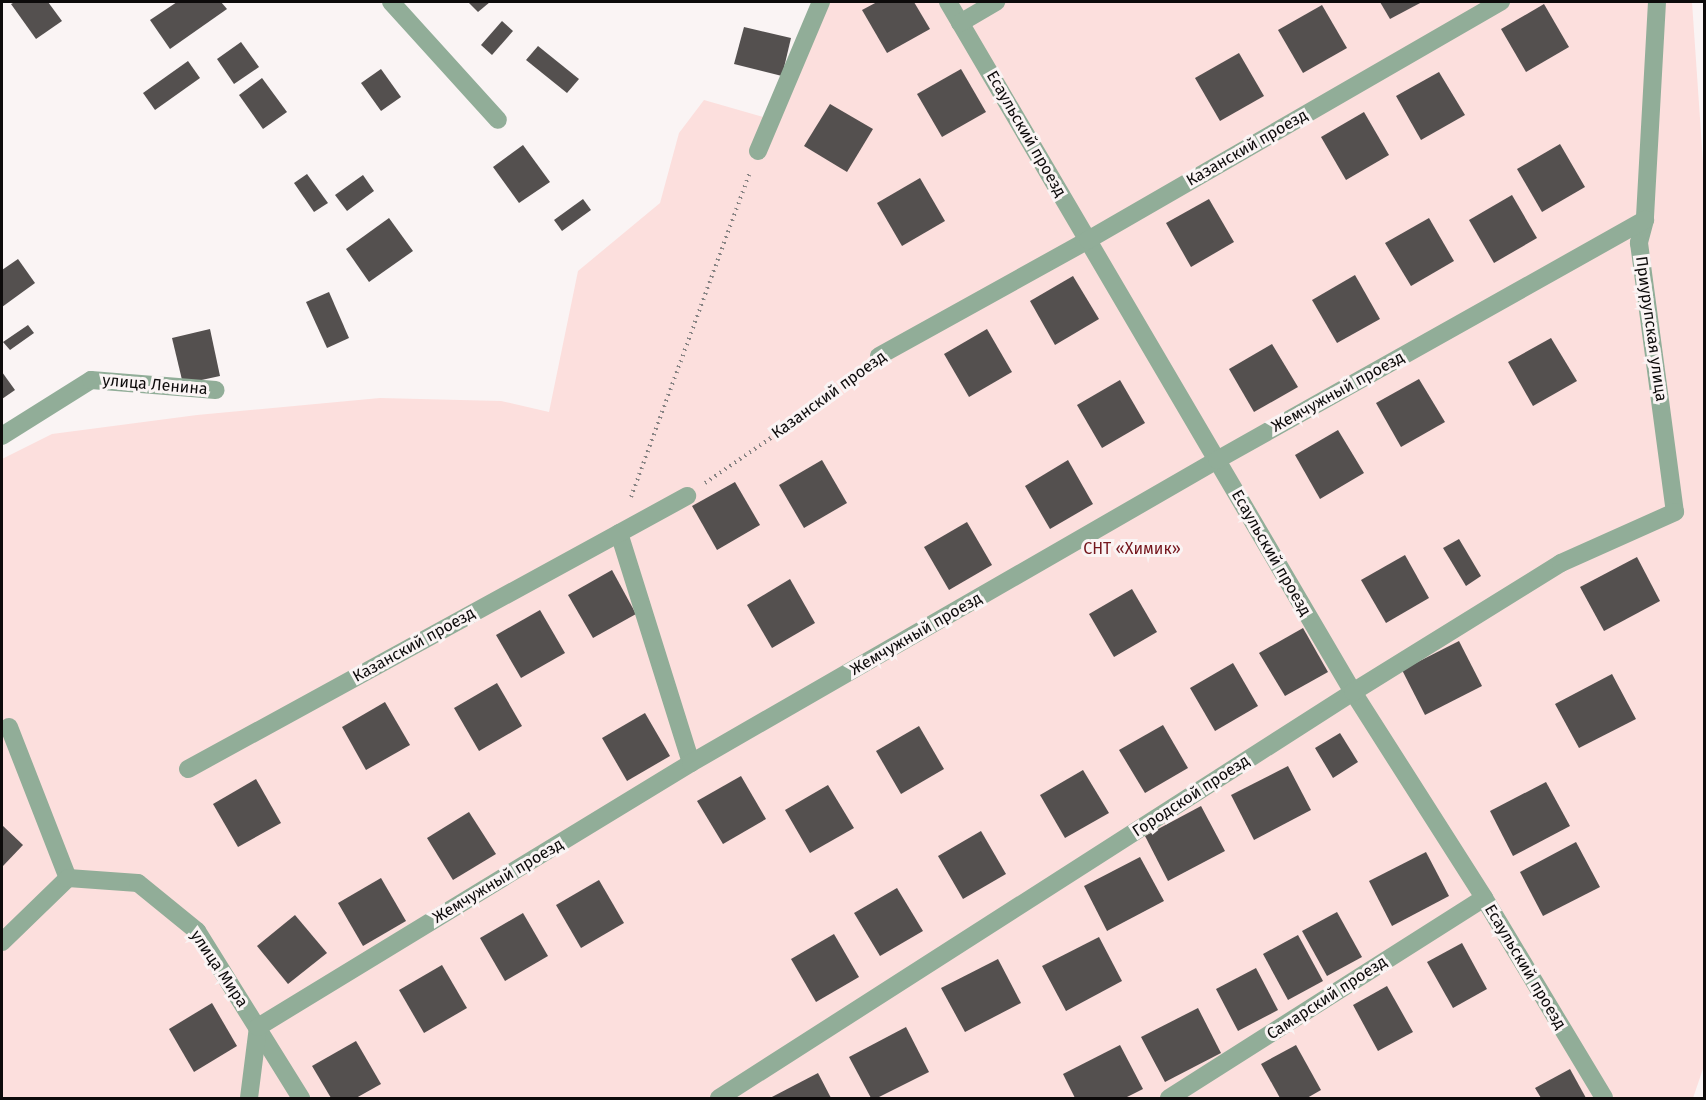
<!DOCTYPE html>
<html>
<head>
<meta charset="utf-8">
<style>
	body { margin:0 }
	#map { position:relative; width:1706px; height:1100px; overflow:hidden; background:#faf4f4; font-family:"Fira Sans",sans-serif }
	div>[style] { position:absolute }
	[style*='--x'] { left:calc(var(--x)*1px); top:calc(var(--y)*1px); width:calc(var(--w)*1px); rotate:calc(var(--a)*1deg) }
	.green>* { inset:0; background:#fcdfdd }
	.building>* { inset:0; background:#54504f }
	.path>* { height:4px; margin-top:-2px; transform-origin:0; background:repeating-linear-gradient(90deg,#888484 0 1.5px,transparent 0 6px) }
	.service>* { height:18px; margin:-9px; padding:0 9px; transform-origin:9px; border-radius:9px; background:#91ad98 }
	.minor>* { height:18px; margin:-9px; padding:0 9px; transform-origin:9px; border-radius:9px; background:#91ad98 }
	span { translate:-50% -50%; white-space:nowrap; text-align:center; line-height:1.15; -webkit-text-stroke:6px #faf4f4; paint-order:stroke }
	.street-label { font-size:16px; color:#0d0b0b }
	.park-label { font-size:16px; color:#74161d }
	.frame { position:absolute; inset:0; border:3px solid #0d0b0b; pointer-events:none }
</style>
</head>
<body>
<div id="map">
	<div class="green">
		<div style="clip-path:polygon(824px 2px,1692px 2px,1704px 177px,1704px 1066px,1693px 1098px,2px 1098px,2px 459px,52px 434px,197px 415px,380px 398px,501px 401px,549px 412px,578px 271px,660px 203px,679px 133px,704px 100px,777px 121px)"></div>
	</div>
	<div class="building">
		<div style="clip-path:polygon(15px 2px,48px 2px,62px 21px,36px 39px,11px 4px)"></div>
		<div style="clip-path:polygon(177px 2px,221px 2px,227px 9px,170px 49px,150px 20px)"></div>
		<div style="clip-path:polygon(468px 2px,490px 2px,478px 12px)"></div>
		<div style="clip-path:polygon(877px 2px,914px 2px,930px 29px,887px 53px,862px 10px)"></div>
		<div style="clip-path:polygon(1380px 2px,1422px 2px,1390px 19px)"></div>
		<div style="clip-path:polygon(1544px 4px,1569px 47px,1526px 72px,1501px 29px)"></div>
		<div style="clip-path:polygon(1322px 5px,1347px 48px,1303px 73px,1278px 30px)"></div>
		<div style="clip-path:polygon(502px 21px,513px 31px,492px 55px,481px 45px)"></div>
		<div style="clip-path:polygon(744px 27px,791px 38px,782px 76px,734px 64px)"></div>
		<div style="clip-path:polygon(241px 42px,259px 67px,234px 84px,217px 59px)"></div>
		<div style="clip-path:polygon(538px 46px,579px 79px,567px 93px,526px 60px)"></div>
		<div style="clip-path:polygon(1239px 53px,1264px 96px,1220px 121px,1195px 78px)"></div>
		<div style="clip-path:polygon(188px 61px,200px 78px,155px 110px,143px 93px)"></div>
		<div style="clip-path:polygon(381px 69px,401px 97px,381px 111px,361px 83px)"></div>
		<div style="clip-path:polygon(961px 69px,986px 112px,942px 137px,917px 94px)"></div>
		<div style="clip-path:polygon(1439px 72px,1465px 115px,1421px 140px,1396px 96px)"></div>
		<div style="clip-path:polygon(262px 78px,287px 112px,263px 129px,239px 95px)"></div>
		<div style="clip-path:polygon(830px 104px,873px 129px,847px 172px,804px 146px)"></div>
		<div style="clip-path:polygon(1364px 112px,1389px 155px,1346px 180px,1321px 137px)"></div>
		<div style="clip-path:polygon(1560px 144px,1585px 187px,1542px 212px,1517px 169px)"></div>
		<div style="clip-path:polygon(523px 145px,550px 182px,519px 203px,493px 167px)"></div>
		<div style="clip-path:polygon(307px 174px,328px 203px,314px 212px,294px 183px)"></div>
		<div style="clip-path:polygon(363px 175px,374px 191px,347px 211px,335px 195px)"></div>
		<div style="clip-path:polygon(920px 178px,945px 221px,902px 246px,877px 203px)"></div>
		<div style="clip-path:polygon(1512px 195px,1537px 238px,1494px 263px,1469px 220px)"></div>
		<div style="clip-path:polygon(583px 199px,591px 210px,562px 231px,554px 220px)"></div>
		<div style="clip-path:polygon(1209px 199px,1234px 242px,1191px 267px,1166px 223px)"></div>
		<div style="clip-path:polygon(389px 218px,413px 251px,369px 282px,346px 249px)"></div>
		<div style="clip-path:polygon(1429px 218px,1454px 261px,1411px 286px,1385px 243px)"></div>
		<div style="clip-path:polygon(18px 259px,35px 283px,2px 307px,2px 270px)"></div>
		<div style="clip-path:polygon(1355px 275px,1380px 319px,1337px 343px,1312px 300px)"></div>
		<div style="clip-path:polygon(1073px 276px,1099px 319px,1055px 345px,1030px 301px)"></div>
		<div style="clip-path:polygon(329px 292px,349px 338px,327px 348px,306px 302px)"></div>
		<div style="clip-path:polygon(28px 325px,34px 333px,10px 350px,3px 342px)"></div>
		<div style="clip-path:polygon(210px 329px,220px 376px,183px 384px,172px 338px)"></div>
		<div style="clip-path:polygon(987px 329px,1012px 372px,969px 397px,944px 354px)"></div>
		<div style="clip-path:polygon(1551px 338px,1577px 381px,1533px 406px,1508px 362px)"></div>
		<div style="clip-path:polygon(1272px 344px,1298px 387px,1254px 412px,1229px 369px)"></div>
		<div style="clip-path:polygon(2px 372px,15px 390px,2px 399px)"></div>
		<div style="clip-path:polygon(1419px 379px,1445px 422px,1401px 447px,1376px 403px)"></div>
		<div style="clip-path:polygon(1120px 380px,1145px 423px,1102px 448px,1077px 405px)"></div>
		<div style="clip-path:polygon(1338px 430px,1364px 473px,1320px 499px,1295px 455px)"></div>
		<div style="clip-path:polygon(822px 460px,847px 503px,804px 528px,779px 485px)"></div>
		<div style="clip-path:polygon(1068px 460px,1093px 504px,1050px 529px,1025px 486px)"></div>
		<div style="clip-path:polygon(735px 482px,760px 525px,717px 550px,692px 506px)"></div>
		<div style="clip-path:polygon(967px 522px,992px 565px,949px 590px,924px 547px)"></div>
		<div style="clip-path:polygon(1459px 539px,1481px 576px,1466px 586px,1443px 548px)"></div>
		<div style="clip-path:polygon(1405px 555px,1429px 598px,1386px 623px,1361px 580px)"></div>
		<div style="clip-path:polygon(1637px 557px,1660px 601px,1604px 631px,1580px 587px)"></div>
		<div style="clip-path:polygon(612px 570px,636px 614px,593px 638px,568px 595px)"></div>
		<div style="clip-path:polygon(790px 579px,815px 623px,772px 648px,747px 605px)"></div>
		<div style="clip-path:polygon(1132px 589px,1157px 632px,1114px 657px,1089px 614px)"></div>
		<div style="clip-path:polygon(540px 610px,565px 653px,521px 678px,496px 635px)"></div>
		<div style="clip-path:polygon(1303px 628px,1328px 672px,1285px 696px,1259px 653px)"></div>
		<div style="clip-path:polygon(1459px 641px,1482px 686px,1425px 715px,1402px 670px)"></div>
		<div style="clip-path:polygon(1233px 663px,1258px 706px,1215px 731px,1190px 688px)"></div>
		<div style="clip-path:polygon(1612px 674px,1636px 719px,1579px 748px,1555px 704px)"></div>
		<div style="clip-path:polygon(497px 683px,522px 726px,479px 751px,454px 708px)"></div>
		<div style="clip-path:polygon(385px 702px,410px 745px,366px 770px,342px 727px)"></div>
		<div style="clip-path:polygon(645px 713px,670px 756px,627px 781px,602px 738px)"></div>
		<div style="clip-path:polygon(1163px 725px,1188px 768px,1145px 793px,1119px 750px)"></div>
		<div style="clip-path:polygon(919px 726px,944px 769px,901px 794px,876px 751px)"></div>
		<div style="clip-path:polygon(1340px 733px,1358px 762px,1333px 778px,1315px 748px)"></div>
		<div style="clip-path:polygon(1288px 766px,1311px 810px,1254px 840px,1231px 795px)"></div>
		<div style="clip-path:polygon(1083px 770px,1109px 813px,1065px 838px,1040px 795px)"></div>
		<div style="clip-path:polygon(741px 776px,766px 819px,723px 844px,697px 801px)"></div>
		<div style="clip-path:polygon(256px 779px,281px 823px,238px 847px,213px 804px)"></div>
		<div style="clip-path:polygon(1546px 782px,1570px 826px,1513px 856px,1490px 811px)"></div>
		<div style="clip-path:polygon(828px 785px,854px 828px,810px 853px,785px 810px)"></div>
		<div style="clip-path:polygon(1201px 806px,1225px 851px,1168px 881px,1145px 836px)"></div>
		<div style="clip-path:polygon(469px 812px,496px 854px,453px 880px,427px 838px)"></div>
		<div style="clip-path:polygon(2px 825px,23px 845px,2px 867px)"></div>
		<div style="clip-path:polygon(981px 831px,1006px 874px,963px 899px,938px 856px)"></div>
		<div style="clip-path:polygon(1576px 842px,1600px 887px,1543px 916px,1520px 872px)"></div>
		<div style="clip-path:polygon(1426px 852px,1449px 896px,1392px 926px,1369px 881px)"></div>
		<div style="clip-path:polygon(1140px 857px,1164px 901px,1107px 931px,1084px 886px)"></div>
		<div style="clip-path:polygon(381px 878px,406px 921px,363px 946px,338px 903px)"></div>
		<div style="clip-path:polygon(599px 880px,624px 923px,581px 948px,556px 905px)"></div>
		<div style="clip-path:polygon(897px 888px,923px 931px,880px 956px,854px 913px)"></div>
		<div style="clip-path:polygon(1337px 912px,1362px 957px,1327px 976px,1302px 931px)"></div>
		<div style="clip-path:polygon(523px 913px,548px 956px,505px 981px,480px 938px)"></div>
		<div style="clip-path:polygon(295px 915px,327px 953px,288px 984px,257px 946px)"></div>
		<div style="clip-path:polygon(834px 934px,859px 977px,816px 1002px,791px 959px)"></div>
		<div style="clip-path:polygon(1298px 935px,1323px 981px,1288px 1000px,1263px 954px)"></div>
		<div style="clip-path:polygon(1099px 937px,1122px 981px,1066px 1011px,1042px 966px)"></div>
		<div style="clip-path:polygon(1462px 943px,1487px 989px,1453px 1008px,1427px 962px)"></div>
		<div style="clip-path:polygon(998px 959px,1021px 1003px,965px 1032px,941px 988px)"></div>
		<div style="clip-path:polygon(442px 965px,467px 1008px,424px 1033px,399px 990px)"></div>
		<div style="clip-path:polygon(1256px 968px,1278px 1010px,1238px 1031px,1216px 989px)"></div>
		<div style="clip-path:polygon(1387px 986px,1413px 1032px,1378px 1051px,1353px 1005px)"></div>
		<div style="clip-path:polygon(212px 1003px,237px 1046px,194px 1072px,169px 1029px)"></div>
		<div style="clip-path:polygon(1198px 1008px,1221px 1053px,1165px 1082px,1141px 1037px)"></div>
		<div style="clip-path:polygon(906px 1027px,929px 1072px,877px 1098px,871px 1098px,849px 1057px)"></div>
		<div style="clip-path:polygon(356px 1041px,381px 1084px,356px 1098px,331px 1098px,312px 1066px)"></div>
		<div style="clip-path:polygon(1120px 1045px,1143px 1089px,1125px 1098px,1075px 1098px,1063px 1074px)"></div>
		<div style="clip-path:polygon(1296px 1045px,1321px 1090px,1307px 1098px,1280px 1098px,1261px 1064px)"></div>
		<div style="clip-path:polygon(1570px 1069px,1586px 1098px,1541px 1098px,1535px 1088px)"></div>
		<div style="clip-path:polygon(818px 1073px,831px 1098px,770px 1098px)"></div>
	</div>
	<div class="path">
		<div style="--x:705;--y:483;--w:96;--a:-34.4"></div>
		<div style="--x:784;--y:429;--w:96;--a:-37.3"></div>
		<div style="--x:631;--y:497;--w:346;--a:-69.9"></div>
	</div>
	<div class="service">
		<div style="--x:1657;--y:2;--w:218;--a:93.2"></div>
		<div style="--x:1645;--y:220;--w:24;--a:105"></div>
		<div style="--x:1639;--y:243;--w:271;--a:82.4"></div>
		<div style="--x:758;--y:151;--w:162;--a:-67.1"></div>
		<div style="--x:9;--y:727;--w:162;--a:68.7"></div>
	</div>
	<div class="minor">
		<div style="--x:391;--y:2;--w:159;--a:47.8"></div>
		<div style="--x:948;--y:2;--w:800;--a:59.59"></div>
		<div style="--x:1353;--y:692;--w:244;--a:57.5"></div>
		<div style="--x:1484;--y:898;--w:233;--a:59"></div>
		<div style="--x:960;--y:23;--w:42;--a:-30.3"></div>
		<div style="--x:879;--y:356;--w:239;--a:-29"></div>
		<div style="--x:1088;--y:240;--w:477;--a:-30"></div>
		<div style="--x:2;--y:436;--w:105;--a:-32.2"></div>
		<div style="--x:91;--y:380;--w:125;--a:4.6"></div>
		<div style="--x:619;--y:533;--w:241;--a:72.6"></div>
		<div style="--x:188;--y:769;--w:569;--a:-28.68"></div>
		<div style="--x:2;--y:942;--w:92;--a:-44.1"></div>
		<div style="--x:68;--y:878;--w:70;--a:4.1"></div>
		<div style="--x:138;--y:883;--w:76;--a:39.1"></div>
		<div style="--x:197;--y:931;--w:197;--a:58.1"></div>
		<div style="--x:249;--y:1098;--w:72;--a:-82.8"></div>
		<div style="--x:258;--y:1027;--w:507;--a:-31.37"></div>
		<div style="--x:691;--y:763;--w:607;--a:-29.94"></div>
		<div style="--x:1217;--y:460;--w:491;--a:-29.3"></div>
		<div style="--x:719;--y:1098;--w:753;--a:-32.63"></div>
		<div style="--x:1353;--y:692;--w:245;--a:-31.8"></div>
		<div style="--x:1561;--y:563;--w:125;--a:-24.1"></div>
		<div style="--x:1169;--y:1098;--w:373;--a:-32.4"></div>
	</div>
	<div class="street-label">
		<span style="left:1026px;top:134px;rotate:60deg">Есаульский проезд</span>
		<span style="left:1247px;top:148px;rotate:-30deg">Казанский проезд</span>
		<span style="left:1651px;top:329px;rotate:82deg">Приурупская улица</span>
		<span style="left:155px;top:385px;rotate:5deg">улица Ленина</span>
		<span style="left:1338px;top:392px;rotate:-29deg">Жемчужный проезд</span>
		<span style="left:829px;top:395px;rotate:-36deg">Казанский проезд</span>
		<span style="left:1271px;top:553px;rotate:60deg">Есаульский проезд</span>
		<span style="left:916px;top:634px;rotate:-30deg">Жемчужный проезд</span>
		<span style="left:414px;top:645px;rotate:-29deg">Казанский проезд</span>
		<span style="left:1191px;top:796px;rotate:-33deg">Городской проезд</span>
		<span style="left:498px;top:881px;rotate:-31deg">Жемчужный проезд</span>
		<span style="left:1525px;top:967px;rotate:59deg">Есаульский проезд</span>
		<span style="left:219px;top:969px;rotate:56deg">улица Мира</span>
		<span style="left:1327px;top:998px;rotate:-33deg">Самарский проезд</span>
	</div>
	<div class="park-label">
		<span style="left:1132px;top:549px">СНТ «Химик»</span>
	</div>
	<div class="frame"></div>
</div>
</body>
</html>
